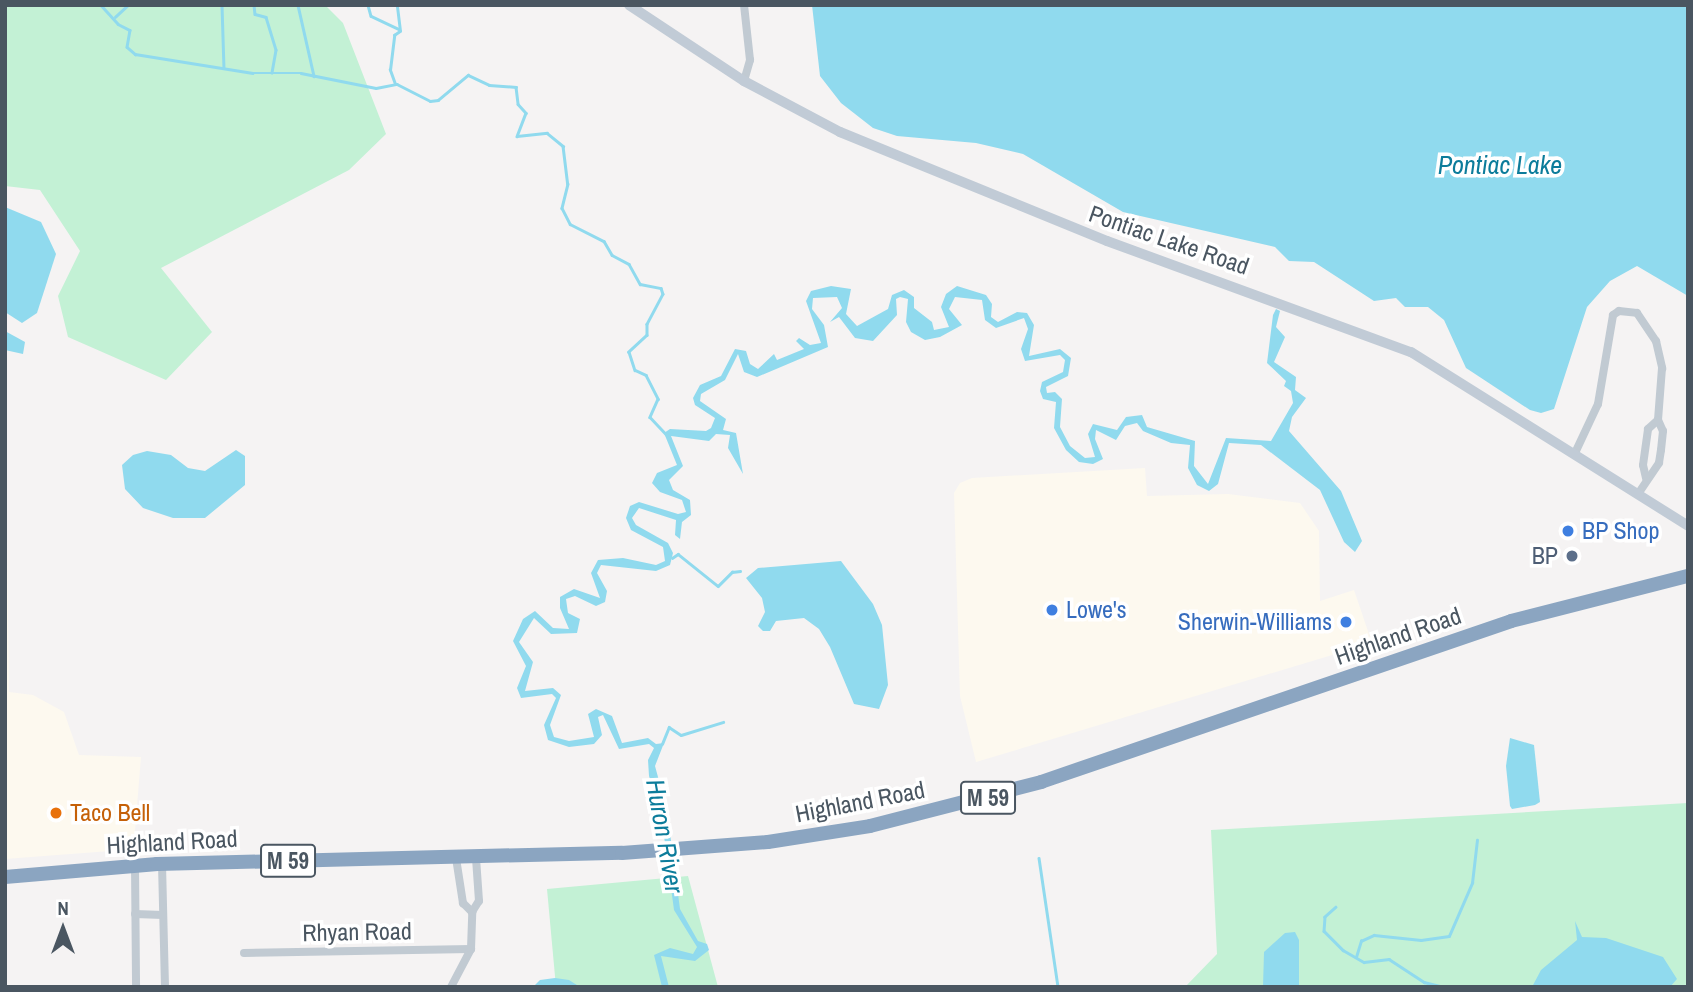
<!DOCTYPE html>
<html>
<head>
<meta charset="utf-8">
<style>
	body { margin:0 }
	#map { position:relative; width:1693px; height:992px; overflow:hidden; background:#f5f3f3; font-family:"Archivo Narrow",sans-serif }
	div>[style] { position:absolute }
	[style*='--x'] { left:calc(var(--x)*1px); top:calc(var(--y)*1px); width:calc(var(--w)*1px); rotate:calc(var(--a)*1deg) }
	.commercial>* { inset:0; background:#fdf9ef }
	.green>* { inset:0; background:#c3f1d5 }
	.water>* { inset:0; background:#90daee }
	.stream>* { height:2.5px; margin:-1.25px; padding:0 1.25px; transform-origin:1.25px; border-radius:1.25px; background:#90daee }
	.street>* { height:8px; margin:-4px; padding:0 4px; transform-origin:4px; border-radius:4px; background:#c1cad2 }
	.secondary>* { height:10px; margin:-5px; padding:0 5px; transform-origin:5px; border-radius:5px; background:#c1cbd6 }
	.highway>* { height:14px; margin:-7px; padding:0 7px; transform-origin:7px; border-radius:7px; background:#8ba5c1 }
	.dots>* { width:19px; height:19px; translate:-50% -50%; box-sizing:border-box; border:4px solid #fff; border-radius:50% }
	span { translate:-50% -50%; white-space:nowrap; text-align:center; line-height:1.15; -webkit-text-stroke:7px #fff; paint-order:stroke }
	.shield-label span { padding:2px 5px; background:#fff; border:2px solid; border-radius:5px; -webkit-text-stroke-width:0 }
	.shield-label { font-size:23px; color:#4a5661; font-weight:700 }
	.street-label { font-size:24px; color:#4a5661 }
	.shop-label { font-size:24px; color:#366cbe }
	.left { translate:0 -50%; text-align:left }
	.right { translate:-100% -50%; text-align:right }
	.service-label { font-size:24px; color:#4e5e75 }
	.food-label { font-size:24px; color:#c56008 }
	.water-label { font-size:26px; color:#0c7c9b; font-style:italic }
	.frame { position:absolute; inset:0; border:7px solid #4a5661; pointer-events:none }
	.north { position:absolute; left:28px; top:894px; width:70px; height:70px; -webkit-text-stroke:5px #fff; paint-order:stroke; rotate:0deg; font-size:19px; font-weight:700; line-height:28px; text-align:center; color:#4a5661 }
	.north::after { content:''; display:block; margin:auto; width:24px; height:32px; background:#4a5661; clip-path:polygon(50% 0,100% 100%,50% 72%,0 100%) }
</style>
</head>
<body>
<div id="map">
	<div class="commercial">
		<div style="clip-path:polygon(5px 379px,9px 692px,33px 695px,64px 712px,79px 755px,141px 757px,134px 843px,123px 850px,5px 859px)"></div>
		<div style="clip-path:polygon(1145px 468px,1147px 496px,1228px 494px,1300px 503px,1319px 531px,1320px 601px,1354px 590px,1372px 643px,976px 762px,960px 696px,954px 493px,960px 483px,972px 478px)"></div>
	</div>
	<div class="green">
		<div style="clip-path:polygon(5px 5px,325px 5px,343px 23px,386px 134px,349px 170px,161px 268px,212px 332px,166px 380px,68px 337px,58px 296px,80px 251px,40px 190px,5px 186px)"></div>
		<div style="clip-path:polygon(1688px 803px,1688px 987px,1185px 987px,1217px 954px,1211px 830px)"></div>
		<div style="clip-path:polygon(688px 876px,718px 987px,556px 987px,547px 889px)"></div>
	</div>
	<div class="water">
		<div style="clip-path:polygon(812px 5px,1688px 5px,1688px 296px,1637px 266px,1610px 281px,1587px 307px,1554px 409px,1541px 413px,1530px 410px,1466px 368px,1444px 320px,1428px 307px,1405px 307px,1396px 298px,1374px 301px,1314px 262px,1289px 261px,1275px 247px,1123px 212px,1023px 154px,976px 143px,897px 136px,873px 128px,841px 103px,820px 76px)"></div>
		<div style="clip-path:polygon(5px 207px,41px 222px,56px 254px,37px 313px,22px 323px,5px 312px)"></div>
		<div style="clip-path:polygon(831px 286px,851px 289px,846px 314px,857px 326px,888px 309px,892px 295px,904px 290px,914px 297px,914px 308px,932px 322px,934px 330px,949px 327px,941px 307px,946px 294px,957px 286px,986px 295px,992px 304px,991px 317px,998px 322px,1017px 312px,1027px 313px,1034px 325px,1029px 356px,1060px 349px,1071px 358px,1068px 376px,1046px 387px,1047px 393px,1055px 392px,1062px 399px,1060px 427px,1070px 446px,1085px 458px,1095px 457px,1088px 434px,1093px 424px,1117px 430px,1126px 417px,1142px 415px,1147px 427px,1195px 441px,1194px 466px,1208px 484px,1226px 438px,1271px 441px,1293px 403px,1291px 391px,1284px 386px,1286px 381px,1267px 363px,1273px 315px,1276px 309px,1280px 311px,1276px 327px,1285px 337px,1274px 362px,1296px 377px,1295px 390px,1306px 398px,1292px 417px,1289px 431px,1341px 491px,1362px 541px,1355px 552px,1344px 542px,1320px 490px,1261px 445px,1229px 443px,1218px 484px,1209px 491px,1197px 485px,1188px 468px,1190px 445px,1171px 443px,1143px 431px,1137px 423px,1125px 426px,1116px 440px,1096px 430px,1095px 439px,1103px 459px,1093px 464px,1079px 462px,1066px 450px,1054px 428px,1056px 402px,1043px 399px,1040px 391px,1042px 382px,1063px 372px,1065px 360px,1060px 355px,1025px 361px,1021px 349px,1028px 329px,1024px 318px,996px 328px,985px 320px,982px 300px,955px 297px,949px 309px,962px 325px,940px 337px,925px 340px,911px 332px,906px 322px,908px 299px,900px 297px,896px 299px,897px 315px,873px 341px,855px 338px,839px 317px,830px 322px,842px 308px,837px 297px,813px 298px,812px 309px,824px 325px,828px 347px,757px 377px,744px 372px,738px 354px,725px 380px,701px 394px,700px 401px,726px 419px,723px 430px,736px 433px,743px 474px,728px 448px,730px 435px,716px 434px,709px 441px,671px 436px,683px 466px,669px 480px,673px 490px,690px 500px,691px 515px,682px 522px,680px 539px,675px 535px,676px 520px,639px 508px,632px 518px,636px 525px,668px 543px,673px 553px,670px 565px,656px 571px,601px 565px,597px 573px,607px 591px,605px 602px,596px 606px,575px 596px,566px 599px,568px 613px,580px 619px,577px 633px,551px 634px,534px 618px,519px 642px,533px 662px,525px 691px,553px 688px,561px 695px,550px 725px,554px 737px,569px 741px,594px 737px,588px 714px,596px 709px,612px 716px,622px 743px,648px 738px,656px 744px,664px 743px,655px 766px,667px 810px,680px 909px,698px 941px,707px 944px,709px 950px,695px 961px,661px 956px,669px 987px,662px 987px,654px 955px,670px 948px,693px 954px,697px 947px,674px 910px,661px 814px,649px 776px,648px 760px,654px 748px,649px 744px,619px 749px,603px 715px,598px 717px,602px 735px,594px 744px,569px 747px,548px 740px,544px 725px,556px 698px,552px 694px,521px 698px,517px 688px,526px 666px,513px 641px,523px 619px,535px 611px,553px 628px,569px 629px,560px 608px,560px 597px,574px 589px,600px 598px,591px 573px,598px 560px,623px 558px,656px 565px,665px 561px,663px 547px,631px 530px,626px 518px,630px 506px,639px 502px,678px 514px,686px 512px,682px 500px,660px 492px,652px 483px,657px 473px,677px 465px,664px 433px,670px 429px,706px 431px,711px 428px,715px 418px,695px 405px,693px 398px,700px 385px,721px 376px,735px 349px,746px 351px,750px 364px,758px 369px,774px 354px,777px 360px,804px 349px,796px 341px,799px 338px,810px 345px,821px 343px,806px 301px,811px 291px)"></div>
		<div style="clip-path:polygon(5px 331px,25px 342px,23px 354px,5px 350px)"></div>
		<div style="clip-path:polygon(236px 450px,245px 456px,245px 485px,205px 518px,173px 518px,143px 508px,125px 489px,122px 465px,133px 455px,147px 451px,171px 455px,188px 468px,205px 471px)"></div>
		<div style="clip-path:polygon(841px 561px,873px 604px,882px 625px,888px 685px,879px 709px,854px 704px,830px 647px,819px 629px,804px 618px,776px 621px,770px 631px,763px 631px,758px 626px,765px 612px,762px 598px,746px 578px,758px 568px)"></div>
		<div style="clip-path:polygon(1510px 738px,1534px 745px,1540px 802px,1535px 805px,1512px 809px,1510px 806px,1506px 766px)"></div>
		<div style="clip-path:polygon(1575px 921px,1582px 937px,1606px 938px,1663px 957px,1677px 979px,1670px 987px,1532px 987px,1541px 970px,1577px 940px)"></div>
		<div style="clip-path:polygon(1295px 932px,1299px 940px,1299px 987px,1263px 987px,1264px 952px,1285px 933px)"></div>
		<div style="clip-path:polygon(555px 978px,569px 980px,580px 987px,533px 987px,540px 980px)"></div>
	</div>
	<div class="stream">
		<div style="--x:101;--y:5;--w:25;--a:48"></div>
		<div style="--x:118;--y:24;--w:13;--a:27"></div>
		<div style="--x:130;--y:30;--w:17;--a:100"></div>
		<div style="--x:127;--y:47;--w:11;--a:41"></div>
		<div style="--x:135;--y:54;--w:119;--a:9.2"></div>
		<div style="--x:252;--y:73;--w:49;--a:0"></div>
		<div style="--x:301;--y:73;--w:76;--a:11.3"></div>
		<div style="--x:376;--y:88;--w:21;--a:-11"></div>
		<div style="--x:397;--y:84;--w:37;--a:27"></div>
		<div style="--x:430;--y:101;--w:8;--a:-7"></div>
		<div style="--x:438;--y:100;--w:39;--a:-40"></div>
		<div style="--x:468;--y:75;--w:23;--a:25"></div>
		<div style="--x:489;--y:85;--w:27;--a:4"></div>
		<div style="--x:516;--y:87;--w:17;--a:83"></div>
		<div style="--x:518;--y:104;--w:12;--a:48"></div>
		<div style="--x:526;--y:113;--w:25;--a:111"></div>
		<div style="--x:517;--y:136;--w:30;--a:-6"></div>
		<div style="--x:547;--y:133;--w:21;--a:39"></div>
		<div style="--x:563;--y:146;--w:38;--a:83"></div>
		<div style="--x:568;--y:184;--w:25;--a:104"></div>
		<div style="--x:562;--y:208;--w:18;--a:63"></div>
		<div style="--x:570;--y:224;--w:38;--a:27"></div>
		<div style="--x:604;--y:241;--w:16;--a:60"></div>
		<div style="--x:612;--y:255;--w:19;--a:28"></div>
		<div style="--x:629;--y:264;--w:23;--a:61"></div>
		<div style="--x:640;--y:284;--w:21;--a:11"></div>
		<div style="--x:661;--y:288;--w:6;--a:72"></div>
		<div style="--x:663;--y:294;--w:34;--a:118"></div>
		<div style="--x:647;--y:324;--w:11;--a:90"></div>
		<div style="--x:647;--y:335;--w:25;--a:137"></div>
		<div style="--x:629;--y:352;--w:19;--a:72"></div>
		<div style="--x:635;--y:370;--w:12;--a:24"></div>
		<div style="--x:646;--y:375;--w:27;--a:63"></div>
		<div style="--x:658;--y:399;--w:20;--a:114"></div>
		<div style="--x:650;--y:417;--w:25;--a:47"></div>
		<div style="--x:222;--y:5;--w:62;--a:88.2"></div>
		<div style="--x:254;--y:5;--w:9;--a:84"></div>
		<div style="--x:255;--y:14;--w:11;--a:15"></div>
		<div style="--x:266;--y:17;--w:34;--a:73"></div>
		<div style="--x:276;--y:50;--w:23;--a:100"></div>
		<div style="--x:298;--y:5;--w:73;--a:77.3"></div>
		<div style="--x:368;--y:5;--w:11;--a:75"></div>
		<div style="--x:371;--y:16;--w:31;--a:25"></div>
		<div style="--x:115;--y:17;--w:18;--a:-43"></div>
		<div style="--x:395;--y:84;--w:15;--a:-110"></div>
		<div style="--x:390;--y:70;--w:35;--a:-83"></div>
		<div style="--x:394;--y:35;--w:7;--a:-34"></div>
		<div style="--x:400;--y:31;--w:26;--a:-97"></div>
		<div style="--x:672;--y:558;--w:7;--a:-34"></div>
		<div style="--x:678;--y:554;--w:51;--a:38.7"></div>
		<div style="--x:718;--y:586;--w:20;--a:-45"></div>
		<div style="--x:732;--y:572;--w:8;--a:-7"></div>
		<div style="--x:662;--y:744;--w:18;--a:-68"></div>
		<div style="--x:669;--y:727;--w:14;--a:34"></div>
		<div style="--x:681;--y:735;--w:44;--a:-17.2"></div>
		<div style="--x:1039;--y:858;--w:130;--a:81.6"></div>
		<div style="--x:1336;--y:907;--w:15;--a:138"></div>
		<div style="--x:1325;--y:917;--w:14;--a:94"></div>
		<div style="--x:1324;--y:931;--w:27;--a:45"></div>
		<div style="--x:1343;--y:950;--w:24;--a:30"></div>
		<div style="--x:1364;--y:962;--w:25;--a:-7"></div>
		<div style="--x:1389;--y:959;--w:42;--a:33.3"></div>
		<div style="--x:1424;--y:982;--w:21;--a:14"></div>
		<div style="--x:1356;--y:957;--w:17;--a:-73"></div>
		<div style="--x:1361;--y:941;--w:14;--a:-25"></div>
		<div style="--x:1374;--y:935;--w:47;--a:6.1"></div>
		<div style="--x:1421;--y:940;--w:28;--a:-8"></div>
		<div style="--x:1449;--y:936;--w:58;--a:-66.5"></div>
		<div style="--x:1472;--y:883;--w:43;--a:-83.4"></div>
	</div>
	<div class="street">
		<div style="--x:744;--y:81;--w:22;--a:-74"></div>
		<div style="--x:750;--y:60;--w:55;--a:-96.2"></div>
		<div style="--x:1575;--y:453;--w:54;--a:-64.9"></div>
		<div style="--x:1598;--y:404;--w:90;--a:-80.4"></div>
		<div style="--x:1613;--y:315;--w:7;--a:-34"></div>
		<div style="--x:1619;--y:311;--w:18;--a:6"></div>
		<div style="--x:1637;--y:313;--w:34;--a:56"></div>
		<div style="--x:1656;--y:341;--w:28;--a:77"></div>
		<div style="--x:1662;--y:368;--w:52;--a:94.4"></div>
		<div style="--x:1658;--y:420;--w:12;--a:66"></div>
		<div style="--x:1663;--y:431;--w:19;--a:96"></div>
		<div style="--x:1661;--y:450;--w:13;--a:99"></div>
		<div style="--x:1659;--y:463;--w:36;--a:124"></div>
		<div style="--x:1646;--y:478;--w:13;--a:-103"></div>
		<div style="--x:1643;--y:465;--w:36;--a:-82"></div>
		<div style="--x:1648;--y:429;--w:13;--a:-42"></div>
		<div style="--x:456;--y:858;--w:46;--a:81.2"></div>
		<div style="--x:463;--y:903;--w:13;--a:45"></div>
		<div style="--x:472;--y:912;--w:13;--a:-58"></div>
		<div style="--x:479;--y:901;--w:43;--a:-94"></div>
		<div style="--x:162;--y:864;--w:123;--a:88.6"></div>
		<div style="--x:135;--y:865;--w:122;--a:89.5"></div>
		<div style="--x:135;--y:914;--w:28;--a:2"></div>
		<div style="--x:244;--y:953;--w:227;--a:-1"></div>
		<div style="--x:451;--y:987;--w:43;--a:-62.2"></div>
		<div style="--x:471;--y:949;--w:37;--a:-88"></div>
	</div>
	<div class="secondary">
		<div style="--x:629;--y:5;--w:138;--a:33.5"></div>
		<div style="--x:744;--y:81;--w:109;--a:28"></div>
		<div style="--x:840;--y:132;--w:288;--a:22.2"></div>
		<div style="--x:1107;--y:241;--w:324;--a:20.1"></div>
		<div style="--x:1411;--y:352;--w:327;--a:32.1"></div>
	</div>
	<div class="highway">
		<div style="--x:5;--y:877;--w:153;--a:-4.9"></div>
		<div style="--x:157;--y:864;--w:465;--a:-1.4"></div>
		<div style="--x:622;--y:853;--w:146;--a:-4.3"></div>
		<div style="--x:768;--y:842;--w:103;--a:-8.9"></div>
		<div style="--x:870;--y:826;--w:177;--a:-14.4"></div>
		<div style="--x:1041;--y:782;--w:497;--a:-18.9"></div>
		<div style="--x:1511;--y:621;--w:183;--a:-14.3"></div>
	</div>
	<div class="dots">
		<div style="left:1568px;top:531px;background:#3f7fe0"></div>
		<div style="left:1572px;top:556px;background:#5c6f8a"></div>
		<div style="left:1052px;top:610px;background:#3f7fe0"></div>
		<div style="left:1346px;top:622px;background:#3f7fe0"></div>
		<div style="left:56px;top:813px;background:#e8710a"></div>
	</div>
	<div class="shield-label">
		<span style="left:988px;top:798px">M 59</span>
		<span style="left:288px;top:861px">M 59</span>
	</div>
	<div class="street-label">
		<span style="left:1169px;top:240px;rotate:19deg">Pontiac Lake Road</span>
		<span style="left:1398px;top:636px;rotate:-19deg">Highland Road</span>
		<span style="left:860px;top:802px;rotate:-11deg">Highland Road</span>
		<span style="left:172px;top:842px;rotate:-3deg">Highland Road</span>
		<span style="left:357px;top:932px;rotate:-1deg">Rhyan Road</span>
	</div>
	<div class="shop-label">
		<span class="left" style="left:1582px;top:531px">BP Shop</span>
		<span class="left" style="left:1066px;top:610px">Lowe's</span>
		<span class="right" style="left:1332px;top:622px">Sherwin-Williams</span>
	</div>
	<div class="service-label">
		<span class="right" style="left:1558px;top:556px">BP</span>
	</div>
	<div class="food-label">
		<span class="left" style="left:70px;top:813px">Taco Bell</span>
	</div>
	<div class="water-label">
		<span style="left:1500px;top:165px">Pontiac Lake</span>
		<span style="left:665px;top:836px;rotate:80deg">Huron River</span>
	</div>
	<div class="frame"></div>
	<div class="north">N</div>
</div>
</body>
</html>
